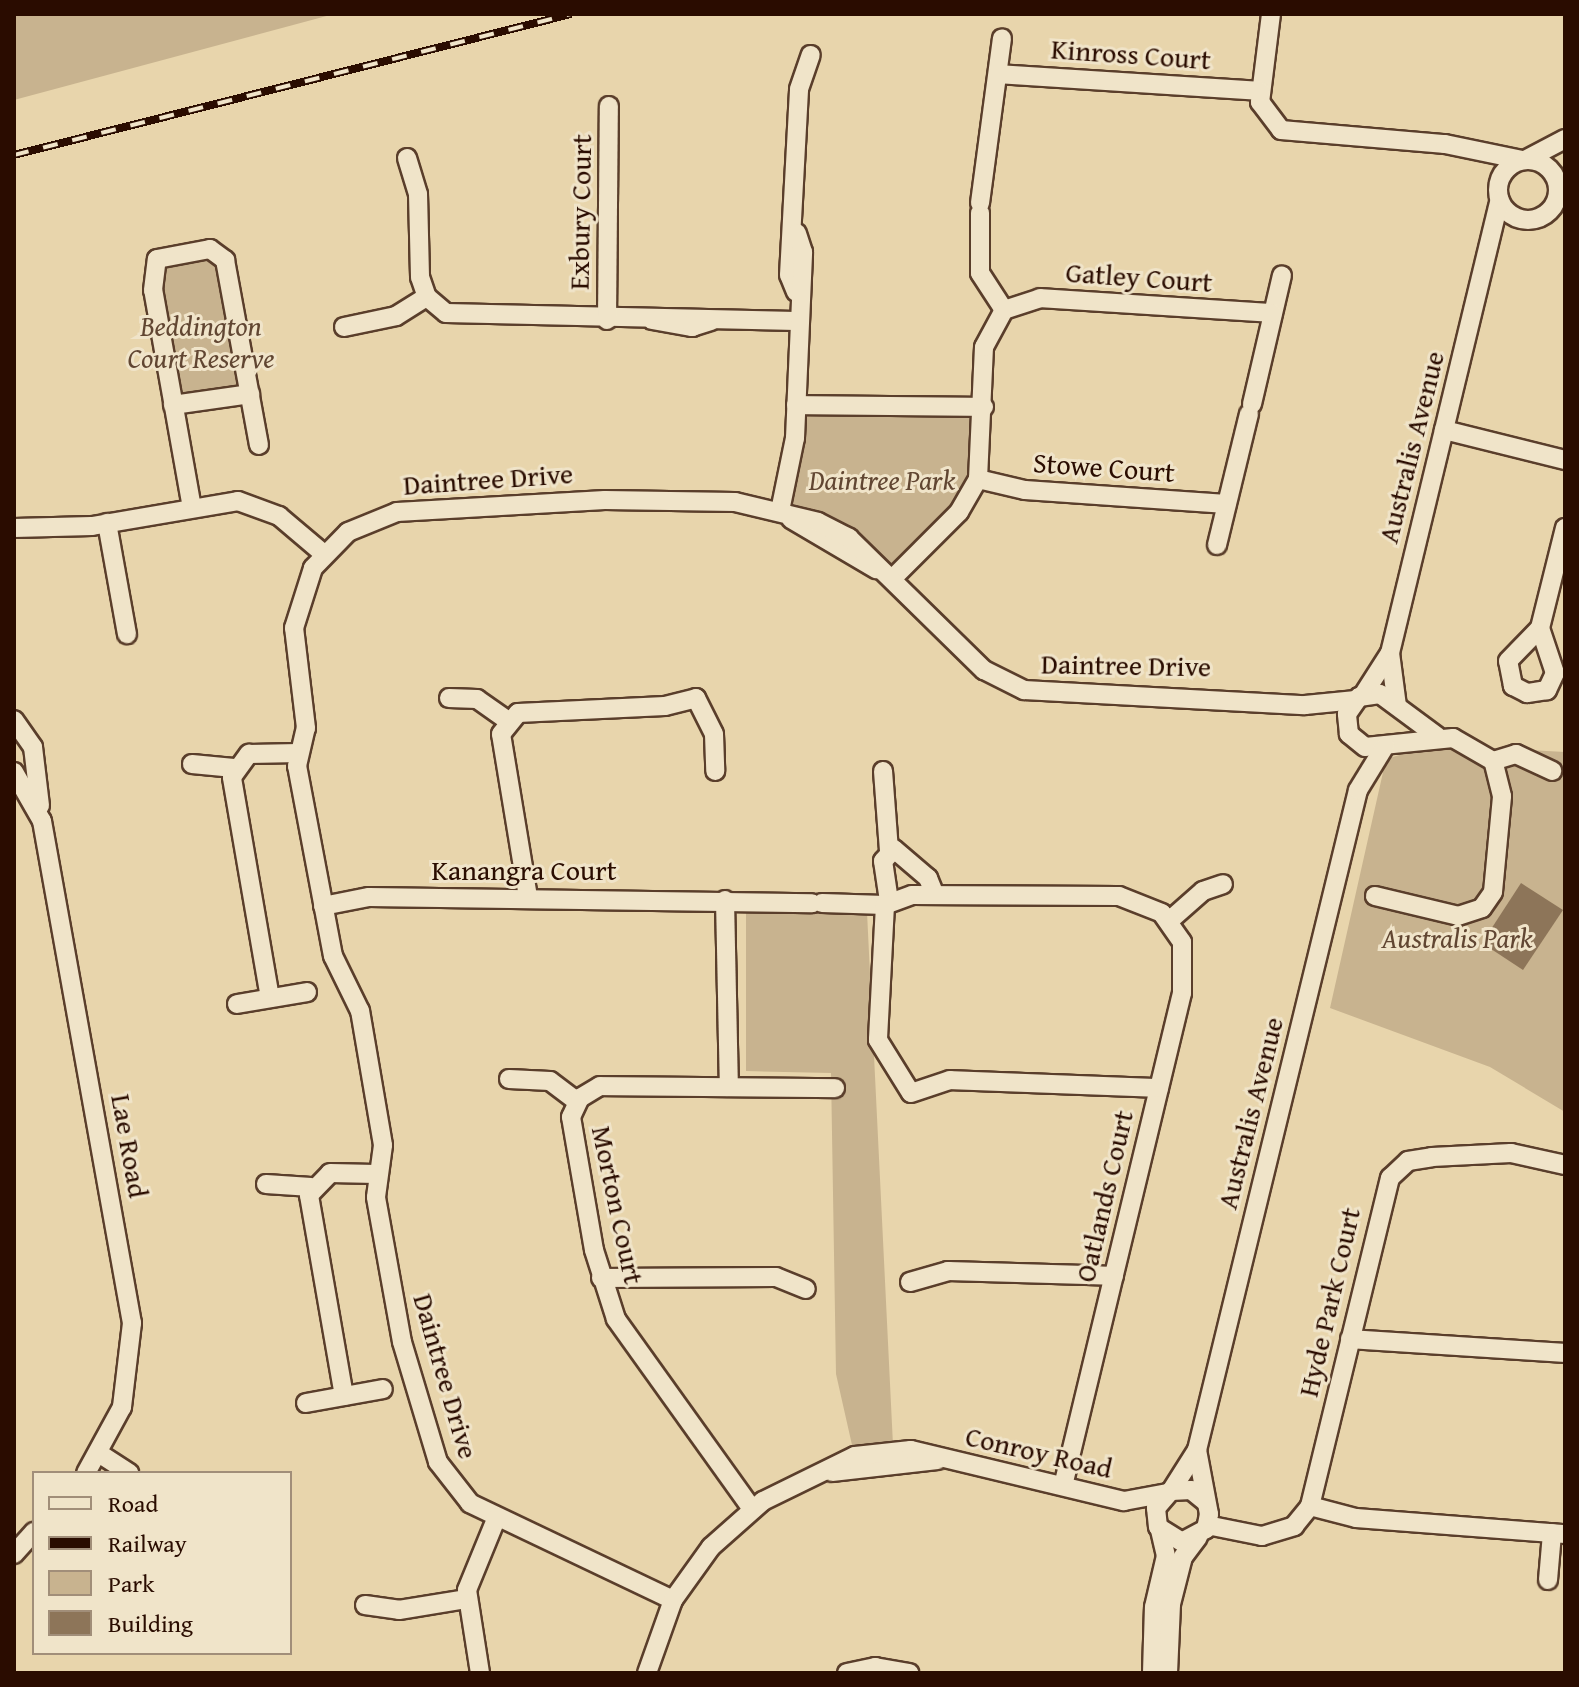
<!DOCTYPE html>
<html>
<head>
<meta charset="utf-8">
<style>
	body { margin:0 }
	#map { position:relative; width:1579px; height:1687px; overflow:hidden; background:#e8d5ac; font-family:"Gentium Book Plus",serif }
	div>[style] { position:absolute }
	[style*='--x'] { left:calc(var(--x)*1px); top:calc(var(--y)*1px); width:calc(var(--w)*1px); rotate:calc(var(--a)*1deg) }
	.green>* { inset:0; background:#c8b38f }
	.building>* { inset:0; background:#8d7559 }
	.roads { filter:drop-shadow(2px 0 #5a3e2b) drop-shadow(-2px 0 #5a3e2b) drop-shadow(0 2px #5a3e2b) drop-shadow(0 -2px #5a3e2b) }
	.minor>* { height:18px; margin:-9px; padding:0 9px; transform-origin:9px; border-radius:9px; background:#f0e4c9 }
	.minor>.ring { margin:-9px; padding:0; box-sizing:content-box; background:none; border:18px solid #f0e4c9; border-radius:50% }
	.rail>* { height:8px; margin-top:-4px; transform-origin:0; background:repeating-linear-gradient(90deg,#f0e4c9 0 15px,#2a0c00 0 30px); box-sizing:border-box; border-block:2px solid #2a0c00 }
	span { translate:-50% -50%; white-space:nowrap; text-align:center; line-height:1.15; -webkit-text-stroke:6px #f0e4c9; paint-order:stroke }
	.street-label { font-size:28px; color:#2a0c00 }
	.park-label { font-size:28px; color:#614632; font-style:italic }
	.frame { position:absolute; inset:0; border:16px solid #2a0c00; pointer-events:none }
	.legend { position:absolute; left:32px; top:1471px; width:260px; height:184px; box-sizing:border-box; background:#f0e4c9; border:2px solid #a18e79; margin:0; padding:10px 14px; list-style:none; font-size:24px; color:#2a0c00 }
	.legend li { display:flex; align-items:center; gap:16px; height:40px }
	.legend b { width:40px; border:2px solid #a18e79 }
</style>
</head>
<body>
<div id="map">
	<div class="green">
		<div style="clip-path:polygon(14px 14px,334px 14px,14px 100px)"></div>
		<div style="clip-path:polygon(210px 249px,225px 260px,250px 394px,173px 405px,157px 259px)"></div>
		<div style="clip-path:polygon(977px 411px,965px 496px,892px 566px,788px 505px,803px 413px)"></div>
		<div style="clip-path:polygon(1433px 745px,1565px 752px,1565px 1112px,1490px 1067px,1330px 1008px,1386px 759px)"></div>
		<div style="clip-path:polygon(746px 908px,867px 912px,893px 1445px,852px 1445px,836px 1374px,831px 1073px,746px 1071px)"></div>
	</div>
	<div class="building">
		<div style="clip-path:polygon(1521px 883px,1563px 910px,1523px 970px,1482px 943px)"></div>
	</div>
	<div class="roads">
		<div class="minor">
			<div style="--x:1271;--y:14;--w:89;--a:97.1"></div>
			<div style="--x:1260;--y:102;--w:35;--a:53"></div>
			<div style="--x:1281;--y:130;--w:165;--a:4.9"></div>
			<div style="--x:1445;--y:144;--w:79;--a:11.7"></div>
			<div style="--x:998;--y:74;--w:263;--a:3.7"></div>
			<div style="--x:407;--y:158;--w:38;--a:73"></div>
			<div style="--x:418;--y:194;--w:83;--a:88.6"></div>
			<div style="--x:420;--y:277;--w:21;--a:71"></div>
			<div style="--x:427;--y:297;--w:25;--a:40"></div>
			<div style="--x:446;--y:313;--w:350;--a:1.3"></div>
			<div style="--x:1527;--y:159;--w:43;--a:-27.8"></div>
			<div class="ring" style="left:1498px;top:160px;width:42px;height:42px"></div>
			<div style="--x:980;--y:203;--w:166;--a:-82.4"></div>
			<div style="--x:980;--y:213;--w:60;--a:90"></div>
			<div style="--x:980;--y:273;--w:44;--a:57"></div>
			<div style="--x:796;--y:292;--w:18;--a:-112"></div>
			<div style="--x:789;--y:275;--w:186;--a:-86.9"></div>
			<div style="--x:799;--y:89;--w:36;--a:-71"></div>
			<div style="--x:607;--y:320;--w:214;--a:-89.5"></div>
			<div style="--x:652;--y:320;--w:41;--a:9.9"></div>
			<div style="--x:692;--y:327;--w:20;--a:-18"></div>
			<div style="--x:344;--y:327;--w:53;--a:-11.9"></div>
			<div style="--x:396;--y:316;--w:36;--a:-32"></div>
			<div style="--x:1252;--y:404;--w:132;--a:-76.9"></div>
			<div style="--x:173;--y:405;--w:78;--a:-8.1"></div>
			<div style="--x:796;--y:405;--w:188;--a:0.6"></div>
			<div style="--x:1444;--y:430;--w:125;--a:13.9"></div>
			<div style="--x:978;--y:479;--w:48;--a:13.2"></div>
			<div style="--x:1025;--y:490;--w:202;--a:4"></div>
			<div style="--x:192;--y:508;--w:221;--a:-100.1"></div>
			<div style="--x:153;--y:290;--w:31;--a:-83"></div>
			<div style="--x:157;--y:259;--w:54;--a:-10.7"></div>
			<div style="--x:210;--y:249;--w:19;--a:36"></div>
			<div style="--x:225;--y:260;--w:188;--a:79.6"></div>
			<div style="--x:780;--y:511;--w:75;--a:-78.4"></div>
			<div style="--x:795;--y:438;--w:186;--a:-87.5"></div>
			<div style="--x:803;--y:252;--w:20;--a:-108"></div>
			<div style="--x:791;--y:519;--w:99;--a:30.5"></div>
			<div style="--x:107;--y:523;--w:113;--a:79.8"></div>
			<div style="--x:14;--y:528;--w:78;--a:-1.5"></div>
			<div style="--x:92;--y:526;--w:148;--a:-9.7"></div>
			<div style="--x:238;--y:501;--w:44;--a:20.1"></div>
			<div style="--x:279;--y:516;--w:59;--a:40.2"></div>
			<div style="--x:1217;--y:545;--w:135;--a:-76.3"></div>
			<div style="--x:892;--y:579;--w:95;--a:-45"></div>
			<div style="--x:959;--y:512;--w:38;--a:-60"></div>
			<div style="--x:978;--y:479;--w:132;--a:-87.4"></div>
			<div style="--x:984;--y:347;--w:42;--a:-61.6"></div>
			<div style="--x:1004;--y:310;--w:38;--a:-18"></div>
			<div style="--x:1040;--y:298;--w:233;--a:3.7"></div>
			<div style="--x:1540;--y:628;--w:47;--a:71.6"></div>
			<div style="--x:1555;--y:673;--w:19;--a:115"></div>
			<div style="--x:1547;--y:690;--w:20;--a:171"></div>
			<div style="--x:1527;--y:693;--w:16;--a:-153"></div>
			<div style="--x:1513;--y:686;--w:25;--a:-101"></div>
			<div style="--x:1508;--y:661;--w:46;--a:-45.9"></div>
			<div style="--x:1540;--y:628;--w:103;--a:-76"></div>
			<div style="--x:1390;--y:653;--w:53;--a:82.5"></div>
			<div style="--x:1363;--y:695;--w:50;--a:-57.3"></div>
			<div style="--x:1390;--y:653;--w:466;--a:-76.4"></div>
			<div style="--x:449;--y:698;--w:28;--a:2"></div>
			<div style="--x:477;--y:699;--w:38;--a:35"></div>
			<div style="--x:14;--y:720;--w:33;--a:55"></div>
			<div style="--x:33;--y:747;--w:59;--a:83.2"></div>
			<div style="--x:1493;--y:761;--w:24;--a:-17"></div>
			<div style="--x:1516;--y:754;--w:40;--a:25"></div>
			<div style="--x:192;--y:764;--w:42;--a:5.4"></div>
			<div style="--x:883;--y:771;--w:79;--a:85.7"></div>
			<div style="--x:14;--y:772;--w:56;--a:60.3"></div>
			<div style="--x:42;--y:821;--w:510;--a:79.84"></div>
			<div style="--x:132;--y:1323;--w:85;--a:96.8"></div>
			<div style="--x:122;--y:1407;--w:75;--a:118.6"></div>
			<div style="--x:1375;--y:896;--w:85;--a:13.5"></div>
			<div style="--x:1458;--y:916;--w:25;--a:-18"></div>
			<div style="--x:1482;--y:908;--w:19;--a:-55"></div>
			<div style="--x:1493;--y:892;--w:96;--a:-84.6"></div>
			<div style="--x:1502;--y:796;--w:36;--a:-104"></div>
			<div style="--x:1493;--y:761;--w:46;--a:-150.1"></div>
			<div style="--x:1453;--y:738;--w:88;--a:174.2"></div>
			<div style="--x:1365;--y:747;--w:21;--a:-141"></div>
			<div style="--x:1349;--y:734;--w:20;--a:-96"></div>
			<div style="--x:1347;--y:714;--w:21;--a:-55"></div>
			<div style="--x:1359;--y:697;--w:21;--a:-8"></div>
			<div style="--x:1380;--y:694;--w:71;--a:36.4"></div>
			<div style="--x:528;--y:897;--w:165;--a:-99.4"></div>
			<div style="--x:501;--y:734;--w:27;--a:-51"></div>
			<div style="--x:518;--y:713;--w:147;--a:-2.7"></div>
			<div style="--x:665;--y:706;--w:32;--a:-14"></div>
			<div style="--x:696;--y:698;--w:40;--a:63.4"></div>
			<div style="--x:714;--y:734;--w:37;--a:88"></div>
			<div style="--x:725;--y:900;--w:187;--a:88.8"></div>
			<div style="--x:889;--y:901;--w:40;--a:-98.5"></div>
			<div style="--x:883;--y:861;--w:16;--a:-47"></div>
			<div style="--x:894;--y:849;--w:45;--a:40.5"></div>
			<div style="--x:928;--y:878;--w:18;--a:68"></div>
			<div style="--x:822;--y:903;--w:63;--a:1.8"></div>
			<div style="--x:323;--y:906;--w:47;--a:-11.1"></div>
			<div style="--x:369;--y:897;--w:443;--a:0.8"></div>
			<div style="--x:1169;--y:921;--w:45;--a:-41.4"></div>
			<div style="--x:1203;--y:891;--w:21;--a:-19"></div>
			<div style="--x:270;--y:998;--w:224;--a:-99.8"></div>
			<div style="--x:232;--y:777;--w:29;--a:-54"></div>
			<div style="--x:249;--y:754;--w:50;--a:-1.1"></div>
			<div style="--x:237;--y:1004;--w:71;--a:-9.7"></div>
			<div style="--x:509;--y:1079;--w:41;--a:2.8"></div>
			<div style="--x:550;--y:1081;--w:34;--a:37"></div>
			<div style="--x:266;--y:1184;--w:45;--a:3.8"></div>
			<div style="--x:601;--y:1278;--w:175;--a:-0.3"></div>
			<div style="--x:776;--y:1277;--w:32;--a:22"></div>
			<div style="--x:910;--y:1282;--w:40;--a:-16"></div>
			<div style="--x:948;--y:1271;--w:166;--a:1.7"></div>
			<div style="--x:1350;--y:1339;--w:215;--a:3.7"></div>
			<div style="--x:344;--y:1396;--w:204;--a:-99.9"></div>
			<div style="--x:309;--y:1195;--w:30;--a:-46"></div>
			<div style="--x:330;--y:1173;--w:46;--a:1.2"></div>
			<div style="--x:306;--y:1403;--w:78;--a:-10.3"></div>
			<div style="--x:1197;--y:1450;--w:65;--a:79.4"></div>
			<div style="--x:1209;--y:1514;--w:15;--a:101"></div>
			<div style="--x:1206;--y:1529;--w:27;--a:152"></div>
			<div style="--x:1182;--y:1542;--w:28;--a:-148"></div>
			<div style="--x:1158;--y:1527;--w:19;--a:-96"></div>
			<div style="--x:1156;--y:1508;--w:23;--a:-49"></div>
			<div style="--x:1171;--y:1491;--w:20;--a:-3"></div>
			<div style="--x:1191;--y:1490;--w:19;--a:39"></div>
			<div style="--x:100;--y:1454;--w:35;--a:33"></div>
			<div style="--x:832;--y:1472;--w:106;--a:-6.5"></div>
			<div style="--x:1063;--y:1486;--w:507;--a:-76.43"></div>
			<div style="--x:1182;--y:993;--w:51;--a:-90"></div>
			<div style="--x:1182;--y:942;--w:35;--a:-125"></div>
			<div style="--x:1162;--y:913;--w:46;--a:-158.4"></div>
			<div style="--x:1119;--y:896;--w:207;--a:-179.7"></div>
			<div style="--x:912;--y:895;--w:29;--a:160"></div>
			<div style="--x:885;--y:905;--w:135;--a:93"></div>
			<div style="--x:878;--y:1040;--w:62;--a:58.1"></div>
			<div style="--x:911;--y:1093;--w:41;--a:-18.4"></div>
			<div style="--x:950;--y:1080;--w:209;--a:2.2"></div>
			<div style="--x:1171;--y:1491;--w:49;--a:-57.6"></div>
			<div style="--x:1197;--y:1450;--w:679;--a:-76.29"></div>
			<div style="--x:1358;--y:790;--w:52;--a:-58.5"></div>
			<div style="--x:1310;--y:1506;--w:48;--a:14.6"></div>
			<div style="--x:1356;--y:1518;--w:210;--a:4.4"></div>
			<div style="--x:752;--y:1509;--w:234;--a:-125.6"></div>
			<div style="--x:616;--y:1319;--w:72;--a:-107.7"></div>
			<div style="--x:594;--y:1250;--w:135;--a:-99.8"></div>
			<div style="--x:571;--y:1117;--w:21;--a:-65"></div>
			<div style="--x:580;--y:1098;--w:23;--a:-31"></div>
			<div style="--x:600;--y:1086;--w:235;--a:0.5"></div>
			<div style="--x:1207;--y:1525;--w:56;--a:11.3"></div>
			<div style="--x:1262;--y:1536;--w:34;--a:-17"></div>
			<div style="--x:1294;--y:1526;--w:26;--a:-51"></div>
			<div style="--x:1310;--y:1506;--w:338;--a:-76.3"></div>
			<div style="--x:1390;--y:1178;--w:25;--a:-43"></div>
			<div style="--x:1408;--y:1161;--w:24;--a:-9"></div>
			<div style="--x:1432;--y:1157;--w:79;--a:-2.9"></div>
			<div style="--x:1511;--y:1153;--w:55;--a:12.5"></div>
			<div style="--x:14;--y:1554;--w:30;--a:-48"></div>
			<div style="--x:1548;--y:1580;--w:47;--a:-85.1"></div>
			<div style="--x:673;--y:1600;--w:225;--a:-154.5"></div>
			<div style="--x:470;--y:1503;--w:52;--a:-128"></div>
			<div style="--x:438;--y:1462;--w:125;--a:-106.7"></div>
			<div style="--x:402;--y:1342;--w:147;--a:-100.2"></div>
			<div style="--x:376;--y:1197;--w:52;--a:-82.3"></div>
			<div style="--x:383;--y:1145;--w:136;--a:-99.7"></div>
			<div style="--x:360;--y:1011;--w:61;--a:-116.1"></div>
			<div style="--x:333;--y:956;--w:193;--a:-100.7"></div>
			<div style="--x:297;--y:766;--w:39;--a:-77"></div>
			<div style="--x:306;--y:728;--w:101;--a:-96.8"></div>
			<div style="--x:294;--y:628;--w:63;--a:-72.4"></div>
			<div style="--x:313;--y:568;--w:50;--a:-45.8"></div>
			<div style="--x:348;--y:532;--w:53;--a:-22.2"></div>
			<div style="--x:397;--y:512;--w:208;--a:-3.3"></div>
			<div style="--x:605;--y:500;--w:130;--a:0.9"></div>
			<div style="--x:735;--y:502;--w:85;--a:13.5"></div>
			<div style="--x:818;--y:522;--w:35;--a:27"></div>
			<div style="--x:849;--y:538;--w:189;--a:44.4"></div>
			<div style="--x:984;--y:670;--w:45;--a:26.6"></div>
			<div style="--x:1024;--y:690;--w:281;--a:3.1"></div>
			<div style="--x:1305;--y:705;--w:51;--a:-5.6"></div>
			<div style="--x:365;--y:1605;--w:34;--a:8"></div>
			<div style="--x:399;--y:1610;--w:69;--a:-9.2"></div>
			<div style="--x:480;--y:1673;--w:84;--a:-98.9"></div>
			<div style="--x:467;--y:1590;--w:79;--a:-67.7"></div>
			<div style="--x:647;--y:1673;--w:77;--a:-70.4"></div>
			<div style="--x:673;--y:1600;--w:65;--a:-54.4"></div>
			<div style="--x:711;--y:1547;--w:69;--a:-41.5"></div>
			<div style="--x:763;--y:1501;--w:102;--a:-26.1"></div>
			<div style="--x:855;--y:1456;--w:56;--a:-6.1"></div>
			<div style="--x:911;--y:1450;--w:219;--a:13.5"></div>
			<div style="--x:1124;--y:1501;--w:44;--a:-10.5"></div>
			<div style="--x:847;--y:1673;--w:29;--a:-12"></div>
			<div style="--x:875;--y:1667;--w:35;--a:10"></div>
			<div style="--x:1152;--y:1673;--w:66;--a:-88.3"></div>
			<div style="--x:1154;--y:1607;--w:52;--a:-76.8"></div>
			<div style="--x:1166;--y:1556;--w:26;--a:-103"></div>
			<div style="--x:1168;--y:1673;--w:69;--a:-87.5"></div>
			<div style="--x:1171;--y:1604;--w:49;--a:-75.7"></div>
			<div style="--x:1183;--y:1557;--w:25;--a:-53"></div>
		</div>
	</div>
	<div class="rail">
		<div style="--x:14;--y:155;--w:575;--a:-14.21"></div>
	</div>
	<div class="street-label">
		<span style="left:1131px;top:54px;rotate:4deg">Kinross Court</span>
		<span style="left:580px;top:212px;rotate:-89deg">Exbury Court</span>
		<span style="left:1139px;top:277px;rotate:4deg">Gatley Court</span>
		<span style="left:1411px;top:447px;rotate:-76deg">Australis Avenue</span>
		<span style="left:1104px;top:467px;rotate:4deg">Stowe Court</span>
		<span style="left:488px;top:479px;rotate:-4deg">Daintree Drive</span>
		<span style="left:1126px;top:665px;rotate:1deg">Daintree Drive</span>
		<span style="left:524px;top:870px">Kanangra Court</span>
		<span style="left:1250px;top:1113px;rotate:-76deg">Australis Avenue</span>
		<span style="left:130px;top:1146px;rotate:80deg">Lae Road</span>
		<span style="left:1104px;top:1196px;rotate:-77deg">Oatlands Court</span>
		<span style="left:618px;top:1205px;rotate:78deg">Morton Court</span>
		<span style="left:1329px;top:1302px;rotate:-77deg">Hyde Park Court</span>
		<span style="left:446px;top:1376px;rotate:74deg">Daintree Drive</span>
		<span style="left:1039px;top:1452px;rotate:13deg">Conroy Road</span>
	</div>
	<div class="park-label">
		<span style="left:201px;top:342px">Beddington<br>Court Reserve</span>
		<span style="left:882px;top:480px">Daintree Park</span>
		<span style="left:1457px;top:938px">Australis Park</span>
	</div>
	<div class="frame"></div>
	<ul class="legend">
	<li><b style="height:10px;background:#f0e4c9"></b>Road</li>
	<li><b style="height:10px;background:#2a0c00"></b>Railway</li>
	<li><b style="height:22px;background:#c8b38f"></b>Park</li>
	<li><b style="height:22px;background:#8d7559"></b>Building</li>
	</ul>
</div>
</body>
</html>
